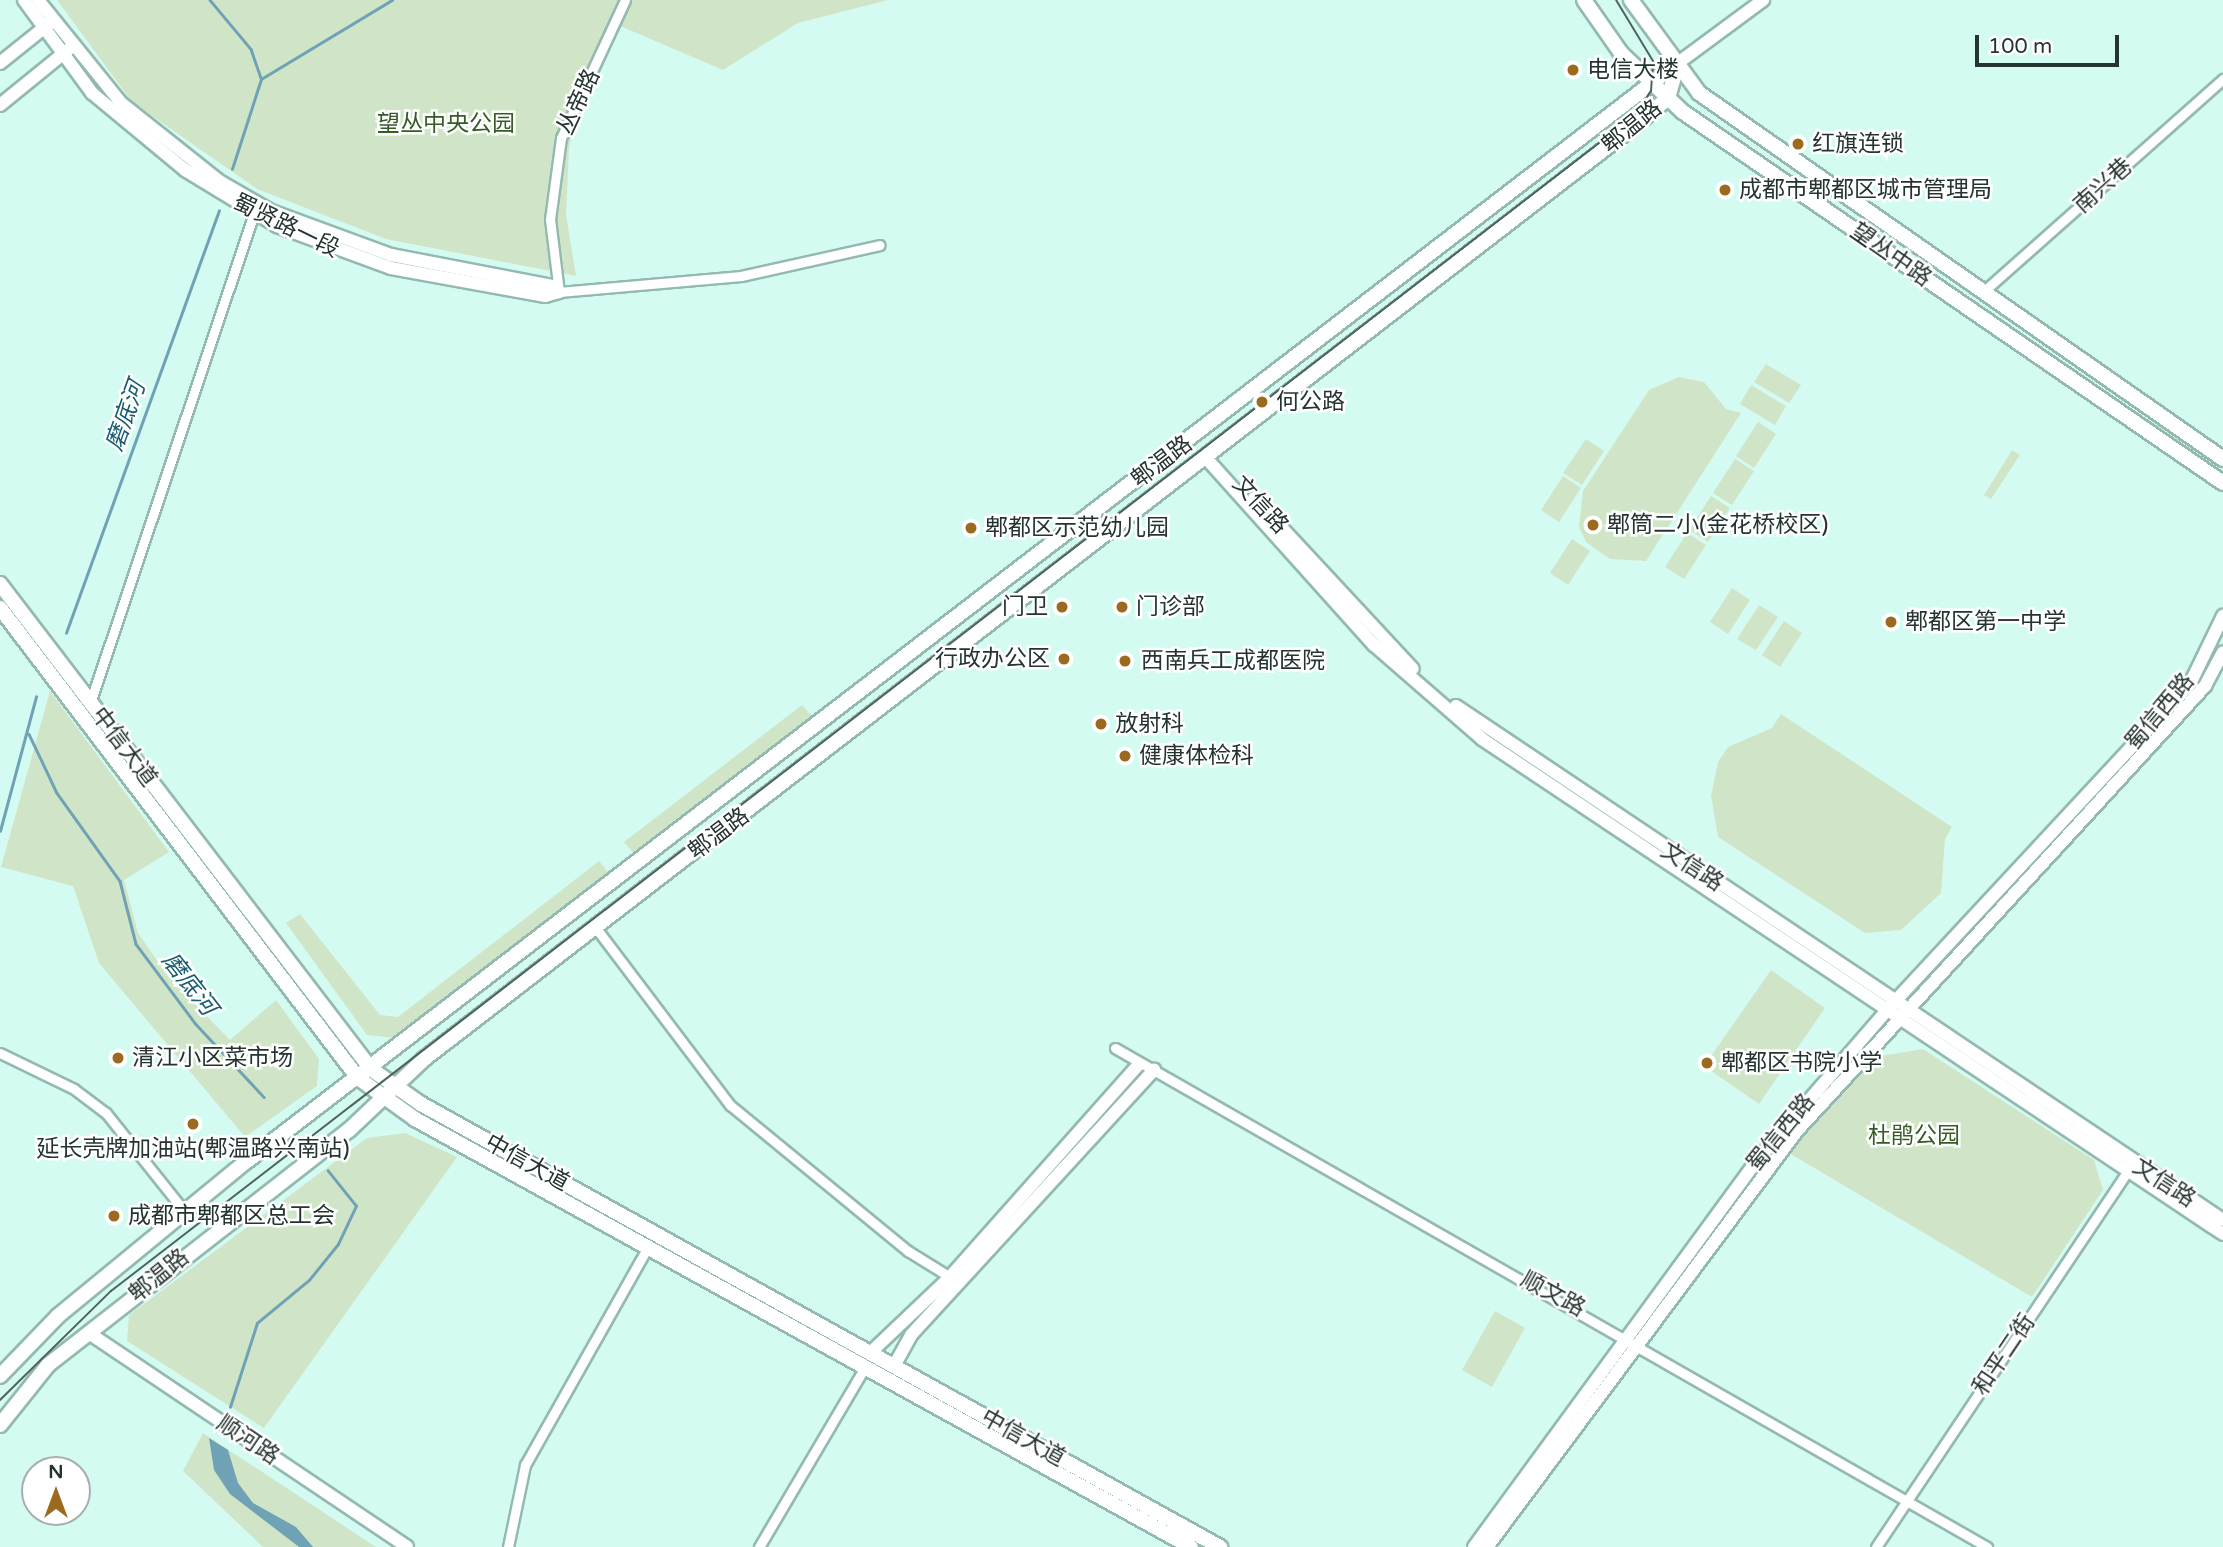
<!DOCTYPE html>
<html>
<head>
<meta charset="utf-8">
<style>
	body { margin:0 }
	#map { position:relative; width:2223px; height:1547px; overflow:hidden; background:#d4fbf2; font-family:"Varela Round","Noto Sans SC",sans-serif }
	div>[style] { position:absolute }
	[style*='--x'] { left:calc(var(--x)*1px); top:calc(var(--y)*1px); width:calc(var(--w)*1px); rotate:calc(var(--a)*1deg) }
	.green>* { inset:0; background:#d0e5c8 }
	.water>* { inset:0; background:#6fa2b4 }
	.stream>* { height:2.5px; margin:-1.25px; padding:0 1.25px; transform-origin:1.25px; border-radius:1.25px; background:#6fa2b4 }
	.roads { filter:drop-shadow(2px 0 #94b9b1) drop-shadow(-2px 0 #94b9b1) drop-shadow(0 2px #94b9b1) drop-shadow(0 -2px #94b9b1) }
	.minor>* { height:9px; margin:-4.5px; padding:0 4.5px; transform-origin:4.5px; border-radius:4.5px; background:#fff }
	.tertiary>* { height:12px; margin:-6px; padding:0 6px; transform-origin:6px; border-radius:6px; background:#fff }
	.secondary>* { height:12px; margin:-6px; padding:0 6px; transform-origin:6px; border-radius:6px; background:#fff }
	.primary>* { height:14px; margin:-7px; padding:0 7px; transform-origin:7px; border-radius:7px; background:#fff }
	.tram>* { height:2px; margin:-1px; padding:0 1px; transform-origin:1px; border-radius:1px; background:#4e635e }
	.dots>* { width:19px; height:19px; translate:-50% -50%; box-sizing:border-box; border:4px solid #fff; border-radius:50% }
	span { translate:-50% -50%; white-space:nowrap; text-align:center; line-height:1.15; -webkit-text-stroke:5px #fff; paint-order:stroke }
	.poi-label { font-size:23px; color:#253431 }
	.left { translate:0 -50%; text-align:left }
	.right { translate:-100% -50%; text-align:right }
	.street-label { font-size:23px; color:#253431 }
	.park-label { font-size:23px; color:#365b27 }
	.water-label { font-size:24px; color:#1a5d71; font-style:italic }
	.north { position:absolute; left:21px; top:1456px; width:70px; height:70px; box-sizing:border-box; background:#fff; border:2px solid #a8aead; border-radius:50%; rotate:0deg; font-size:19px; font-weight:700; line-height:28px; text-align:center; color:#253431 }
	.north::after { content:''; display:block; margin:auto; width:24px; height:32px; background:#9b6a1e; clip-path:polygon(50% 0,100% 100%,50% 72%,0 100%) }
	.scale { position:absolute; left:1975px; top:35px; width:144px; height:32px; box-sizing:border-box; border:4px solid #253431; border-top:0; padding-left:9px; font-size:21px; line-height:24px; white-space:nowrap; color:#253431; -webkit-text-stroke:5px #fff; paint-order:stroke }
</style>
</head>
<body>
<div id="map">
	<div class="green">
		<div style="clip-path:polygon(57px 0,888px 0,798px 23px,723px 70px,613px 23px,580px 81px,569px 149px,566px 215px,576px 276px,386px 239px,257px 189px,132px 102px)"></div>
		<div style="clip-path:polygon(1766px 364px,1801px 385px,1789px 403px,1754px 382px)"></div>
		<div style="clip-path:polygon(1679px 377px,1704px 382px,1726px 409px,1741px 413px,1646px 561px,1610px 559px,1586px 542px,1579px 527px,1583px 491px,1649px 390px)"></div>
		<div style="clip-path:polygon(1751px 385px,1786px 406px,1775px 425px,1740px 404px)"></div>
		<div style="clip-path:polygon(1758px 422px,1776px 434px,1754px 468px,1736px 456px)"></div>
		<div style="clip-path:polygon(1586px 439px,1604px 451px,1582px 485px,1563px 473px)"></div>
		<div style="clip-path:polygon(2012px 450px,2020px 455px,1991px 499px,1984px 495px)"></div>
		<div style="clip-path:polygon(1735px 459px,1754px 471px,1732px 505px,1713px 493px)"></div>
		<div style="clip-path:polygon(1563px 476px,1581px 488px,1559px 522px,1541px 510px)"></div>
		<div style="clip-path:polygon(1711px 496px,1730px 508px,1708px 542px,1689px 530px)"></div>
		<div style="clip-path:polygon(1687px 533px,1706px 545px,1684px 579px,1665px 567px)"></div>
		<div style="clip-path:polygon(1572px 539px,1590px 551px,1568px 585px,1550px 573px)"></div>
		<div style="clip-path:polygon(1732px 588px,1750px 600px,1728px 634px,1710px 622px)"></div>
		<div style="clip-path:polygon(1759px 605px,1778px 617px,1756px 650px,1737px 639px)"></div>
		<div style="clip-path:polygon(1784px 621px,1802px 633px,1780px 667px,1762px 655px)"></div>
		<div style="clip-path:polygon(50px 691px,169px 852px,124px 880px,138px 933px,167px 975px,230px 1040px,276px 1000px,319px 1059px,317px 1086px,245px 1137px,99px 963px,73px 886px,1px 867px)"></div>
		<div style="clip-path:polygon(802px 705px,815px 720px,637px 857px,624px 842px)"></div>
		<div style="clip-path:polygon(1781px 714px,1952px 827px,1945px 839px,1941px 893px,1901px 930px,1865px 933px,1718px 837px,1711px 796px,1718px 762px,1728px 747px,1772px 728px)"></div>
		<div style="clip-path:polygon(599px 861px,612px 877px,404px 1039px,367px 1035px,286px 923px,300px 914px,380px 1015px,398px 1017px)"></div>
		<div style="clip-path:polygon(1771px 970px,1825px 1008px,1759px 1104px,1704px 1066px)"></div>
		<div style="clip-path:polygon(1923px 1049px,2094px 1160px,2103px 1190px,2032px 1297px,1789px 1153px,1869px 1058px)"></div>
		<div style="clip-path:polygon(405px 1133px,457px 1157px,264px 1428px,127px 1341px,129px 1315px,367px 1138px)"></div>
		<div style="clip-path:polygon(1495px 1311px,1525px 1328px,1492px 1387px,1462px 1370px)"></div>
		<div style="clip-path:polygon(203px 1433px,376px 1547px,263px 1547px,183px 1471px)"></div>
	</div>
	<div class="water">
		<div style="clip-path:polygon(209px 1438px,228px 1450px,238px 1483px,253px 1503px,296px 1527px,313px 1547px,299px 1547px,230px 1494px,214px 1470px)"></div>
	</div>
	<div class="stream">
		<div style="--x:210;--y:0;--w:64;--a:50.1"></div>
		<div style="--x:251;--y:49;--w:31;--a:71"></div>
		<div style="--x:232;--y:169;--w:95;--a:-72.1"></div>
		<div style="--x:261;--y:79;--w:153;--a:-31.1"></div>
		<div style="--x:66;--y:633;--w:449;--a:-70.1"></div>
		<div style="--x:29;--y:734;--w:65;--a:64.6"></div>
		<div style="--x:57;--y:793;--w:108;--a:54.4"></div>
		<div style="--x:120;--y:881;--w:65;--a:75.7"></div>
		<div style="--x:136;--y:944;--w:99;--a:53.2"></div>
		<div style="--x:195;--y:1023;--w:101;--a:47"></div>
		<div style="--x:0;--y:831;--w:139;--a:-75"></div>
		<div style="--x:230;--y:1407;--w:88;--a:-72.2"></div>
		<div style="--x:257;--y:1323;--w:67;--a:-39.6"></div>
		<div style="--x:309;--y:1280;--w:46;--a:-51.1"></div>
		<div style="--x:338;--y:1244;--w:42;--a:-64.7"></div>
		<div style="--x:356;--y:1206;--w:45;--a:-128.7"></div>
	</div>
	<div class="roads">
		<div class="minor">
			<div style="--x:625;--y:0;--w:152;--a:114.9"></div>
			<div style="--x:561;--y:138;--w:82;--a:97.7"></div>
			<div style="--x:550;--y:219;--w:74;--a:83"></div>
			<div style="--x:559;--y:292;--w:183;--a:-5"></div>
			<div style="--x:741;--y:276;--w:142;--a:-12.6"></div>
			<div style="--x:1983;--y:292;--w:321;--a:-41.6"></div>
			<div style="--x:90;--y:703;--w:517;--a:-71.49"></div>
			<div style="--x:596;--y:928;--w:222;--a:52.9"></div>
			<div style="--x:730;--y:1105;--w:230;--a:39.4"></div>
			<div style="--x:908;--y:1251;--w:49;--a:31.8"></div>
			<div style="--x:1115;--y:1048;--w:1005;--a:29.78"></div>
			<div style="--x:0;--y:1053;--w:82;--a:25.9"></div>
			<div style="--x:74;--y:1089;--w:40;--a:37"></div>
			<div style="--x:106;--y:1113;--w:127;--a:51.4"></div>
			<div style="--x:508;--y:1547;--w:84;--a:-78.3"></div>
			<div style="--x:525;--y:1465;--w:250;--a:-60.6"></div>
			<div style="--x:759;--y:1547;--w:209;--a:-59.5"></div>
			<div style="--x:1876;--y:1547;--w:457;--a:-56.2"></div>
		</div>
		<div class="tertiary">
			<div style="--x:24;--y:0;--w:115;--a:53.8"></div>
			<div style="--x:92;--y:93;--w:121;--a:39.6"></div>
			<div style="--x:185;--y:170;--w:108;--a:31.3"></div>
			<div style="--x:277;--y:226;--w:121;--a:20.2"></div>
			<div style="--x:391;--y:268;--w:157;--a:10.3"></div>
			<div style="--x:545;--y:296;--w:15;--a:-16"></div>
			<div style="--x:38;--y:0;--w:132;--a:51.1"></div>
			<div style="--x:121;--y:103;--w:125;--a:38.5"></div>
			<div style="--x:219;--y:181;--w:60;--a:30"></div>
			<div style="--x:271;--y:211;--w:128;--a:20.1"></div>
			<div style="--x:391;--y:255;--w:164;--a:10.9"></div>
			<div style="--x:552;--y:286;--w:9;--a:41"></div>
			<div style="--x:0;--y:63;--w:64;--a:-38.7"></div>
			<div style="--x:0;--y:105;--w:89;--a:-39.1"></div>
			<div style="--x:89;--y:1333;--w:383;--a:33.9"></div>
			<div style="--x:870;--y:1353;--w:110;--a:-43.5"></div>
			<div style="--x:950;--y:1277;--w:283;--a:-48.4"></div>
			<div style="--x:894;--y:1366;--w:35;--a:-61"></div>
			<div style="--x:911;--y:1335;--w:360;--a:-47.5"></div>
			<div style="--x:1474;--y:1547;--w:482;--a:-53.8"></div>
			<div style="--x:1759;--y:1158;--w:196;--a:-49.1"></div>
			<div style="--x:1887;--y:1010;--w:445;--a:-47.1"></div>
			<div style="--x:2190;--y:684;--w:76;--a:-64.1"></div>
			<div style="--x:1487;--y:1547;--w:519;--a:-53.31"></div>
			<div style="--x:1797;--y:1131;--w:604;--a:-47.48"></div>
			<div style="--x:2205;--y:686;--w:38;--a:-62"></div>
		</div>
		<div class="secondary">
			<div style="--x:1678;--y:63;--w:106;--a:-36.5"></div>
			<div style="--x:1206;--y:458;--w:251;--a:48.1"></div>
			<div style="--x:1374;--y:645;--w:143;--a:41"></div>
			<div style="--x:1482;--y:739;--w:891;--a:33.74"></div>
			<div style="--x:1254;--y:498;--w:233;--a:47.1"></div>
			<div style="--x:1456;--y:706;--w:923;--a:33.83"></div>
		</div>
		<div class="primary">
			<div style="--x:1584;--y:0;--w:65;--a:55.1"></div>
			<div style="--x:1621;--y:53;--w:86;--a:43.6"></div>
			<div style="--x:1683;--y:112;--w:655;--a:34.49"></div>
			<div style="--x:1631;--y:0;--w:115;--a:53.8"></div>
			<div style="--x:1699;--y:93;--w:639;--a:34.93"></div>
			<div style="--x:0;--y:584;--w:611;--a:52.59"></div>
			<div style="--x:371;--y:1069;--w:61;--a:35"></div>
			<div style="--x:421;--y:1104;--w:914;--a:29.01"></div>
			<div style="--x:0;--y:608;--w:591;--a:52.7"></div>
			<div style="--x:358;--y:1078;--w:70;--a:35.7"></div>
			<div style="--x:415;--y:1119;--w:886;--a:28.88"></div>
			<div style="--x:0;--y:1376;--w:83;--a:-46"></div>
			<div style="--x:58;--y:1316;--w:244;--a:-39.4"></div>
			<div style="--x:247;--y:1161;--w:1804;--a:-37.5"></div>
			<div style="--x:0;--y:1425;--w:77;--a:-51.3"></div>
			<div style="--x:48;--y:1365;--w:382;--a:-38"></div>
			<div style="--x:349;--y:1130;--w:103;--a:-43.4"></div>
			<div style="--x:424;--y:1059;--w:1527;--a:-37.63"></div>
			<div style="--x:1633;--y:127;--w:45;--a:-39.6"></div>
			<div style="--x:1668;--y:98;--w:36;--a:-74"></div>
		</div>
	</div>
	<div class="tram">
		<div style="--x:0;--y:1400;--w:156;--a:-44.5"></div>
		<div style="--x:111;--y:1291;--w:1924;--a:-37.65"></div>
		<div style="--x:1634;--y:116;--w:30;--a:-56"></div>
		<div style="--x:1651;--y:91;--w:30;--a:-86"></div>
		<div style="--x:1653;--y:61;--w:71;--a:-121.2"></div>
	</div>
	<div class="dots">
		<div style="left:1573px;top:70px;background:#9b6a1e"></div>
		<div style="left:1798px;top:144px;background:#9b6a1e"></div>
		<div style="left:1725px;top:190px;background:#9b6a1e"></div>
		<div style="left:1262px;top:402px;background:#9b6a1e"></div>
		<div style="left:1593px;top:525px;background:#9b6a1e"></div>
		<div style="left:971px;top:528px;background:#9b6a1e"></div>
		<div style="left:1062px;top:607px;background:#9b6a1e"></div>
		<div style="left:1122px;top:607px;background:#9b6a1e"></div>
		<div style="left:1891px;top:622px;background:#9b6a1e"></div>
		<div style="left:1064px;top:659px;background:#9b6a1e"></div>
		<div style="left:1125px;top:661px;background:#9b6a1e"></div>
		<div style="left:1101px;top:724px;background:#9b6a1e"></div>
		<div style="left:1125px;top:756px;background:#9b6a1e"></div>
		<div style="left:118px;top:1058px;background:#9b6a1e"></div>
		<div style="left:1707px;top:1063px;background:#9b6a1e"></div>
		<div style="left:193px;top:1124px;background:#9b6a1e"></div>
		<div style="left:114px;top:1216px;background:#9b6a1e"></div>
	</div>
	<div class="poi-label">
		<span class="left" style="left:1587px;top:70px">电信大楼</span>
		<span class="left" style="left:1812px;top:144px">红旗连锁</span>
		<span class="left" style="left:1739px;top:190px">成都市郫都区城市管理局</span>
		<span class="left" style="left:1276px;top:402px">何公路</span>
		<span class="left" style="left:1607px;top:525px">郫筒二小(金花桥校区)</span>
		<span class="left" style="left:985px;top:528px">郫都区示范幼儿园</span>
		<span class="right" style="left:1048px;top:607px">门卫</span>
		<span class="left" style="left:1136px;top:607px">门诊部</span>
		<span class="left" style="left:1905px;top:622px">郫都区第一中学</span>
		<span class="right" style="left:1050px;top:659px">行政办公区</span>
		<span class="left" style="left:1141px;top:661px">西南兵工成都医院</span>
		<span class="left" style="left:1115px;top:724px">放射科</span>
		<span class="left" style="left:1139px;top:756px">健康体检科</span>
		<span class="left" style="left:132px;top:1058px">清江小区菜市场</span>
		<span class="left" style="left:1721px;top:1063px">郫都区书院小学</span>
		<span style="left:193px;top:1149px">延长壳牌加油站(郫温路兴南站)</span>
		<span class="left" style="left:128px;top:1216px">成都市郫都区总工会</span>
	</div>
	<div class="street-label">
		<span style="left:579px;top:102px;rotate:-65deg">丛帝路</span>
		<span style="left:1632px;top:127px;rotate:-39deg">郫温路</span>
		<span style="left:2103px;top:186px;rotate:-42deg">南兴巷</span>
		<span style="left:286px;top:226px;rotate:26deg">蜀贤路一段</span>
		<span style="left:1891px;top:255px;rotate:35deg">望丛中路</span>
		<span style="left:1162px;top:462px;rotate:-37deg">郫温路</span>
		<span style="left:1260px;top:505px;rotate:47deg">文信路</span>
		<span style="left:2160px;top:712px;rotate:-50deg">蜀信西路</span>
		<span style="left:124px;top:747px;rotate:53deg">中信大道</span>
		<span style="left:719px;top:834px;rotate:-37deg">郫温路</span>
		<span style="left:1692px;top:867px;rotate:33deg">文信路</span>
		<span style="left:1781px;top:1133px;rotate:-51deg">蜀信西路</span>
		<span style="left:527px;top:1163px;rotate:29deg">中信大道</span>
		<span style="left:2164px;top:1183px;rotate:33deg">文信路</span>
		<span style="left:159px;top:1276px;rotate:-39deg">郫温路</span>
		<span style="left:1553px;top:1294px;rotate:29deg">顺文路</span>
		<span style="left:2004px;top:1355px;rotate:-56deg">和平二街</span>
		<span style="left:1023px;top:1438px;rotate:29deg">中信大道</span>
		<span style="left:248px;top:1440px;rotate:34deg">顺河路</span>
	</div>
	<div class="park-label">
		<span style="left:446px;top:124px">望丛中央公园</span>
		<span style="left:1914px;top:1136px">杜鹃公园</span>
	</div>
	<div class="water-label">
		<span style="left:126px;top:416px;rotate:-70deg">磨底河</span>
		<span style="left:189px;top:984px;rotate:52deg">磨底河</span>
	</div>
	<div class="north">N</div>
	<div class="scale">100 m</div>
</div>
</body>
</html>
